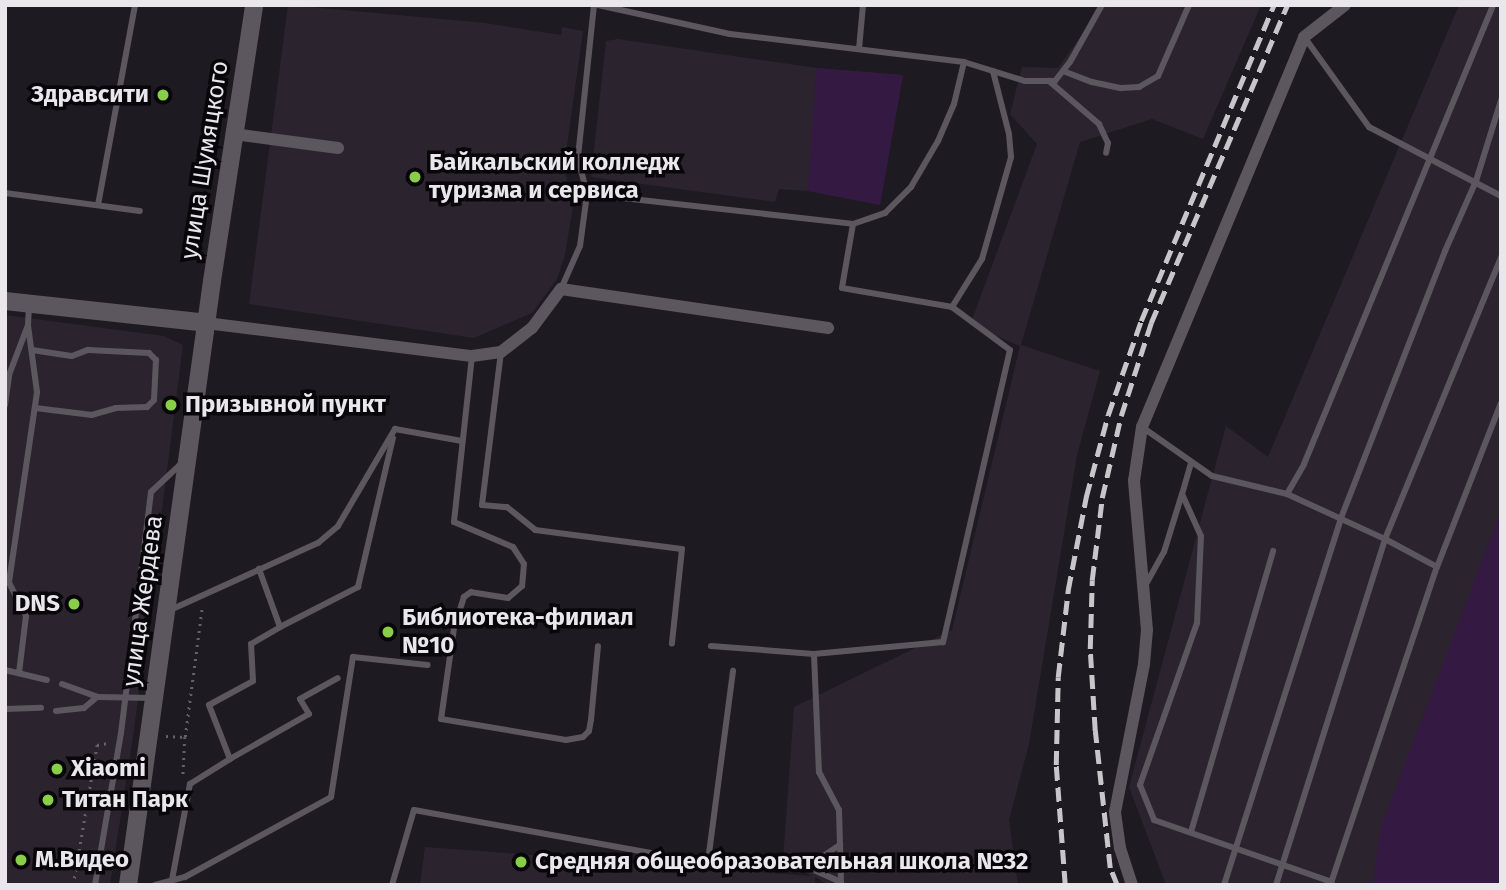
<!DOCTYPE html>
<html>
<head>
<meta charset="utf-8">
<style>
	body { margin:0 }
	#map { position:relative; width:1506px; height:890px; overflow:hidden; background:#1e1a21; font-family:"Fira Sans",sans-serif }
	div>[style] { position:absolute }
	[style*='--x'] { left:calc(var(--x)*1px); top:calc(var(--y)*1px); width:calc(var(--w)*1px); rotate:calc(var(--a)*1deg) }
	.built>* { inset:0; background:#2b242f }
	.green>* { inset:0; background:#341942 }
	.path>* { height:2.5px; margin-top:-1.25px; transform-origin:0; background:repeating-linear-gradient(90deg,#656168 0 2px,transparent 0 7px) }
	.service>* { height:6px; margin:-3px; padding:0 3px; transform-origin:3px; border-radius:3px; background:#5c575f }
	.minor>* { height:12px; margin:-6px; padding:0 6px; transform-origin:6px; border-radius:6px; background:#5c575f }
	.secondary>* { height:18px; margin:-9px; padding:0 9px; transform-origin:9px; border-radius:9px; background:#5c575f }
	.rail>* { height:4.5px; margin-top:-2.25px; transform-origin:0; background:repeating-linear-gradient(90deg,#c9c6cb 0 14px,transparent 0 21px) }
	.dots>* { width:19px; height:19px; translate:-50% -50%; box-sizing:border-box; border:4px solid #080609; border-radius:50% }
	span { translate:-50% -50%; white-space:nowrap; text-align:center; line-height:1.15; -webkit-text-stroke:7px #080609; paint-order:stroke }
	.poi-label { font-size:24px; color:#eae7ec; font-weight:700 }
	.right { translate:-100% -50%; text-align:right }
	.left { translate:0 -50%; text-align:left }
	.street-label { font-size:24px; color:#eae7ec }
	.frame { position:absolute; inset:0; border:7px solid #eae7ec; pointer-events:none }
</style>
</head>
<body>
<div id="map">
	<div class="built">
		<div style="clip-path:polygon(288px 5px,485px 23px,561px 35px,562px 27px,583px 31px,564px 167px,573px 206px,565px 255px,557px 279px,532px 313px,474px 338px,249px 304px)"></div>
		<div style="clip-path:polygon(1103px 5px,1261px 5px,1203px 139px,1152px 119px,1080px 142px,1021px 345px,1100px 371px,1077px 455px,1029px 744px,1009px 820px,1018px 885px,829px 885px,815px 877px,815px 885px,420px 885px,425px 847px,812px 876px,783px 860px,794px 707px,952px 630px,1020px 346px,970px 325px,1037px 144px,1010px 114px,1022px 67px,1058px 68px)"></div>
		<div style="clip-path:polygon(1459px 5px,1501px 5px,1501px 579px,1395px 885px,1166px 885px,1129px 787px,1226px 426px,1268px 457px)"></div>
		<div style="clip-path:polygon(618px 39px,816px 68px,903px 75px,880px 205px,808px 191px,779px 189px,775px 202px,591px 177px,606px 41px)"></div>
		<div style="clip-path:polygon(5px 315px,164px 336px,183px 345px,134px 730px,110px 885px,5px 885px)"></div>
	</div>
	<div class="green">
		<div style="clip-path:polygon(816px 68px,903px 75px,880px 205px,808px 191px)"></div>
		<div style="clip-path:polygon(1501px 511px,1501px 885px,1373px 885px,1380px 829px)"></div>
	</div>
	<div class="path">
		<div style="--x:166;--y:736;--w:19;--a:3"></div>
		<div style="--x:185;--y:737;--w:41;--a:92.8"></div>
		<div style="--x:185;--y:737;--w:130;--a:-82.5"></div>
		<div style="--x:73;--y:885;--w:142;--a:-80.3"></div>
		<div style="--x:97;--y:745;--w:11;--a:-10"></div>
	</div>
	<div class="service">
		<div style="--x:598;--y:5;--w:135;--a:12.4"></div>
		<div style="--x:730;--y:34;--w:236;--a:6.8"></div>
		<div style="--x:964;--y:62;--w:64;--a:17.3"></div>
		<div style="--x:1025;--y:81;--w:30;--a:0"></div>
		<div style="--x:1055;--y:81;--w:24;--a:-52"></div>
		<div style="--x:1070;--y:62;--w:65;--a:-60.7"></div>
		<div style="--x:1305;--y:38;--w:110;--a:54.3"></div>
		<div style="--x:1369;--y:127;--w:149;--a:27.6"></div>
		<div style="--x:859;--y:49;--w:44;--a:-84.8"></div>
		<div style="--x:1063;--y:71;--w:31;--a:21"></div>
		<div style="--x:1092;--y:82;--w:30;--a:12"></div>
		<div style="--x:1121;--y:88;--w:18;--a:-3"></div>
		<div style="--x:1139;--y:87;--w:22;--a:-30"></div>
		<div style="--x:1158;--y:76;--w:77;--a:-66.4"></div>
		<div style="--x:1049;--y:81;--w:66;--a:40.7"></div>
		<div style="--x:1099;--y:124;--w:21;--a:65"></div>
		<div style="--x:1108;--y:143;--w:10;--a:101"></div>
		<div style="--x:5;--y:193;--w:136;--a:7.6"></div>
		<div style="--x:587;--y:194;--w:268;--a:6.4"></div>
		<div style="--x:853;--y:224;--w:65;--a:99.8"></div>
		<div style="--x:842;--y:288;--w:112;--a:9.8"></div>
		<div style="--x:952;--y:307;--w:72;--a:36.6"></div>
		<div style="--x:1010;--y:350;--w:300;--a:102.9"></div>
		<div style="--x:943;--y:642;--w:130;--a:174.7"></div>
		<div style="--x:98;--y:205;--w:203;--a:-79.5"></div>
		<div style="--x:853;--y:224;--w:34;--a:-19"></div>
		<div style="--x:885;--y:213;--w:37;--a:-45"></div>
		<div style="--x:911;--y:187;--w:53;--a:-59.6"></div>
		<div style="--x:938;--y:141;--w:40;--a:-66.6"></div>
		<div style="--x:954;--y:104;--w:43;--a:-76.6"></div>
		<div style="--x:561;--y:289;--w:47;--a:-66.2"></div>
		<div style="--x:580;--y:246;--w:52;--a:-82.3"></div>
		<div style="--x:587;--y:194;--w:38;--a:-104"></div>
		<div style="--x:578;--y:157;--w:153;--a:-84"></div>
		<div style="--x:952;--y:307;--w:57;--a:-58"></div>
		<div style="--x:982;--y:259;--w:106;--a:-74.1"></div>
		<div style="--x:1011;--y:157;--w:23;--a:-95"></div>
		<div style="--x:1009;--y:134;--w:65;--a:-104.3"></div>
		<div style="--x:32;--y:350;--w:40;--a:8.5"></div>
		<div style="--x:72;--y:356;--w:17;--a:-21"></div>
		<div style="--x:88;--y:350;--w:61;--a:2.8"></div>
		<div style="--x:149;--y:353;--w:10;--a:45"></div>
		<div style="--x:156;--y:360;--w:40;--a:92.9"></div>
		<div style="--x:154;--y:400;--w:10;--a:135"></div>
		<div style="--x:147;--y:407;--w:31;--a:178"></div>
		<div style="--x:116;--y:408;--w:25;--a:164"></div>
		<div style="--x:92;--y:415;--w:57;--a:-173"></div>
		<div style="--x:501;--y:352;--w:154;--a:97.1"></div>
		<div style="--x:482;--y:505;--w:25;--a:5"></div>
		<div style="--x:507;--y:507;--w:36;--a:39"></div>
		<div style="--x:535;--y:530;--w:148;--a:7.4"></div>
		<div style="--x:682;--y:549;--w:95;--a:96.1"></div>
		<div style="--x:472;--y:356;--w:167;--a:96.2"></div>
		<div style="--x:454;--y:522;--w:64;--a:23"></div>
		<div style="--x:513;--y:547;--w:20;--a:57"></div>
		<div style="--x:524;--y:564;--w:22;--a:95"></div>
		<div style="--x:522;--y:586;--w:18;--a:139"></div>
		<div style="--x:508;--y:598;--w:37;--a:-171"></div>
		<div style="--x:471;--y:592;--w:9;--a:144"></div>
		<div style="--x:464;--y:597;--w:33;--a:108"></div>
		<div style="--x:454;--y:628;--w:92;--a:98.1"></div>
		<div style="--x:441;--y:719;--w:127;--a:9.5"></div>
		<div style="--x:566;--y:740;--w:17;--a:-10"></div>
		<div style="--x:583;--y:737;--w:8;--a:-45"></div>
		<div style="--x:589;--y:731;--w:11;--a:-80"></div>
		<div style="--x:591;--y:720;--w:74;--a:-84.6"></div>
		<div style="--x:5;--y:405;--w:30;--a:-82"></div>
		<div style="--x:9;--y:375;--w:53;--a:-69.2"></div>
		<div style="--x:28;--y:325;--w:18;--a:-87"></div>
		<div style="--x:1142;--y:427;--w:85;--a:35"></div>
		<div style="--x:1212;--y:476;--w:77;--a:13.5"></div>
		<div style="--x:1287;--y:494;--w:108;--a:24.7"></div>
		<div style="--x:1385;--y:539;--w:59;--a:28.3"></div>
		<div style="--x:395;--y:429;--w:68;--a:10.2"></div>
		<div style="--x:1191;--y:463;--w:32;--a:106"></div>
		<div style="--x:1182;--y:494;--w:46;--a:65.7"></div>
		<div style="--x:1201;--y:536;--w:87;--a:92.6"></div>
		<div style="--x:1197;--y:623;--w:172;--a:109.4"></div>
		<div style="--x:1140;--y:785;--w:38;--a:68"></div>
		<div style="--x:1154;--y:820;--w:188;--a:19.2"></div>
		<div style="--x:1287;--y:494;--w:34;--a:-60"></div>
		<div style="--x:1304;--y:464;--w:496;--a:-67.6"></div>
		<div style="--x:1145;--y:586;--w:39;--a:-61"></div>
		<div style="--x:1164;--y:552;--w:61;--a:-72.8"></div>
		<div style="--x:168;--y:611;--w:165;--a:-24.4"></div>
		<div style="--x:318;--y:543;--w:26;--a:-40"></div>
		<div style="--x:338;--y:526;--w:113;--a:-59.6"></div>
		<div style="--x:280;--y:627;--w:88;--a:-27.1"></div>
		<div style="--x:358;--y:587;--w:153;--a:-76.8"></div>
		<div style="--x:711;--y:646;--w:103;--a:4.4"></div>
		<div style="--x:814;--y:654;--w:118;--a:87.6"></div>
		<div style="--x:819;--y:772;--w:43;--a:62.2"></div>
		<div style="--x:839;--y:810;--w:73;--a:88.4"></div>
		<div style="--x:5;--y:670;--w:43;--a:13.4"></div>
		<div style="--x:19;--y:673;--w:57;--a:-83"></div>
		<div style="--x:26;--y:616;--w:38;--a:-117"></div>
		<div style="--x:9;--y:582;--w:192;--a:-81.6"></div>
		<div style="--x:37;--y:392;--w:68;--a:-97.7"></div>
		<div style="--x:62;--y:684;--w:37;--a:20"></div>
		<div style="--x:97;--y:697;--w:55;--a:1"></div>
		<div style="--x:5;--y:709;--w:36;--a:-2"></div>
		<div style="--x:56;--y:711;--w:28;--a:-6"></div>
		<div style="--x:84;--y:708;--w:17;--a:-40"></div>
		<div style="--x:230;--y:759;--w:91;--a:-29.7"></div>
		<div style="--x:309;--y:714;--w:17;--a:-121"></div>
		<div style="--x:300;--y:699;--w:43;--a:-28.9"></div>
		<div style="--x:1191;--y:832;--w:293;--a:-73.7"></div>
		<div style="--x:708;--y:861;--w:192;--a:-82.5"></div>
		<div style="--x:807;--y:867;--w:40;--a:-34"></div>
		<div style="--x:172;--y:880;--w:98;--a:-79.4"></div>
		<div style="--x:190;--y:784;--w:47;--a:-32"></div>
		<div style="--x:230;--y:759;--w:58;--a:-111.3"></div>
		<div style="--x:209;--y:705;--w:50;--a:-28.6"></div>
		<div style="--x:253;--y:681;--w:37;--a:-93"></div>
		<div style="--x:251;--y:644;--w:34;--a:-30"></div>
		<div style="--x:280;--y:627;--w:62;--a:-109.9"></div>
		<div style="--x:1331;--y:883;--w:333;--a:-71.5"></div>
		<div style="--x:1437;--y:567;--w:176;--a:-68.7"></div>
		<div style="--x:95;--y:885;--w:154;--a:-80.3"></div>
		<div style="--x:121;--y:733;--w:243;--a:-82.9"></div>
		<div style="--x:151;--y:492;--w:42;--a:-43.1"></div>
		<div style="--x:155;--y:885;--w:31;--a:-15"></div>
		<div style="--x:185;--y:877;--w:166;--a:-28.7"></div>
		<div style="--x:331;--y:797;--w:142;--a:-81.1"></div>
		<div style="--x:353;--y:657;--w:75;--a:6.1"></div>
		<div style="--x:392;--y:885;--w:78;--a:-73.7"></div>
		<div style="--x:414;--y:810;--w:280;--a:10.3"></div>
		<div style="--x:689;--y:860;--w:118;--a:3.4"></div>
		<div style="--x:807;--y:867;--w:37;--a:24"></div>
		<div style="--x:1224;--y:885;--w:385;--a:-72.3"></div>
		<div style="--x:1341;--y:518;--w:287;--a:-68.7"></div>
		<div style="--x:1445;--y:251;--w:77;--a:-66.1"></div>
		<div style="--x:1476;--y:181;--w:85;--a:-72.8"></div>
		<div style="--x:1276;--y:885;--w:363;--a:-72.5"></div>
		<div style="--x:1385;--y:539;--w:305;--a:-67.6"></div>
	</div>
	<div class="minor">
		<div style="--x:234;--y:134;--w:105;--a:7.7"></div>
		<div style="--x:206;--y:323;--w:268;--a:7.1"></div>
		<div style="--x:472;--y:356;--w:29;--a:-8"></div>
		<div style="--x:501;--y:352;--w:39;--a:-38"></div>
		<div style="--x:532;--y:328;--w:49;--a:-53.4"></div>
		<div style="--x:561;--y:289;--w:270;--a:8.3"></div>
		<div style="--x:1132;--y:885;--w:39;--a:-108"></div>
		<div style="--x:1120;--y:848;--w:36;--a:-98"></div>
		<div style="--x:1115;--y:812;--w:151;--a:-78.9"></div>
		<div style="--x:1144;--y:664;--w:34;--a:-85"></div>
		<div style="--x:1147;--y:630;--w:150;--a:-95"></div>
		<div style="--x:1134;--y:481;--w:55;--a:-81.6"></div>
		<div style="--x:1142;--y:427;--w:422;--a:-67.4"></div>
		<div style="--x:1304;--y:37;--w:52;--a:-38"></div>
	</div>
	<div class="secondary">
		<div style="--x:5;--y:301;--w:202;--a:6.2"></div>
		<div style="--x:128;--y:885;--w:610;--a:-82.08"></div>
		<div style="--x:212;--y:281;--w:279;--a:-81.3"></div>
	</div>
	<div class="rail">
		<div style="--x:1065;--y:885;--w:120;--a:-94.3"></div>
		<div style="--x:1056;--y:765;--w:88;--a:-88.7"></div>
		<div style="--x:1058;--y:677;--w:88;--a:-83.4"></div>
		<div style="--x:1068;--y:590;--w:95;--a:-79"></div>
		<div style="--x:1086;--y:497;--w:85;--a:-75"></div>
		<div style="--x:1108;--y:415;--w:100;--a:-70.7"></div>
		<div style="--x:1141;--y:321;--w:343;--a:-67.2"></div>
		<div style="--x:1117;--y:885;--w:18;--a:-112"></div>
		<div style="--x:1110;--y:868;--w:138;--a:-96.2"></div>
		<div style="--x:1095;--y:731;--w:82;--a:-93.5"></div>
		<div style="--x:1090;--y:649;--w:69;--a:-88.3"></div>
		<div style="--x:1092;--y:580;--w:83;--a:-83"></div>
		<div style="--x:1102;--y:498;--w:84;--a:-77"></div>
		<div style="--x:1121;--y:416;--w:98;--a:-72.1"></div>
		<div style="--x:1151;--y:323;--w:346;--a:-66.8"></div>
	</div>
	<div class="dots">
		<div style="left:163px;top:95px;background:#89ce48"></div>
		<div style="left:415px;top:177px;background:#89ce48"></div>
		<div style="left:171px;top:405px;background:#89ce48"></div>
		<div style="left:74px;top:604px;background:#89ce48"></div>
		<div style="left:388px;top:632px;background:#89ce48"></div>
		<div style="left:57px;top:769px;background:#89ce48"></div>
		<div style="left:48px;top:800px;background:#89ce48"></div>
		<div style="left:21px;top:860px;background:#89ce48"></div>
		<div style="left:521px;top:862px;background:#89ce48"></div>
	</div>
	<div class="poi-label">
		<span class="right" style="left:149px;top:95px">Здравсити</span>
		<span class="left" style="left:429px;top:177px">Байкальский колледж<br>туризма и сервиса</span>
		<span class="left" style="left:185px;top:405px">Призывной пункт</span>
		<span class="right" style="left:60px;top:604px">DNS</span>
		<span class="left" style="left:402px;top:632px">Библиотека-филиал<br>№10</span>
		<span class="left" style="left:71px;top:769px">Xiaomi</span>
		<span class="left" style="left:62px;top:800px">Титан Парк</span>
		<span class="left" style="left:35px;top:860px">М.Видео</span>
		<span class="left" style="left:535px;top:862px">Средняя общеобразовательная школа №32</span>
	</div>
	<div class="street-label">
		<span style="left:205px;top:160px;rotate:-81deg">улица Шумяцкого</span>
		<span style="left:143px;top:601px;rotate:-82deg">улица Жердева</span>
	</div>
	<div class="frame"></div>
</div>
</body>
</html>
